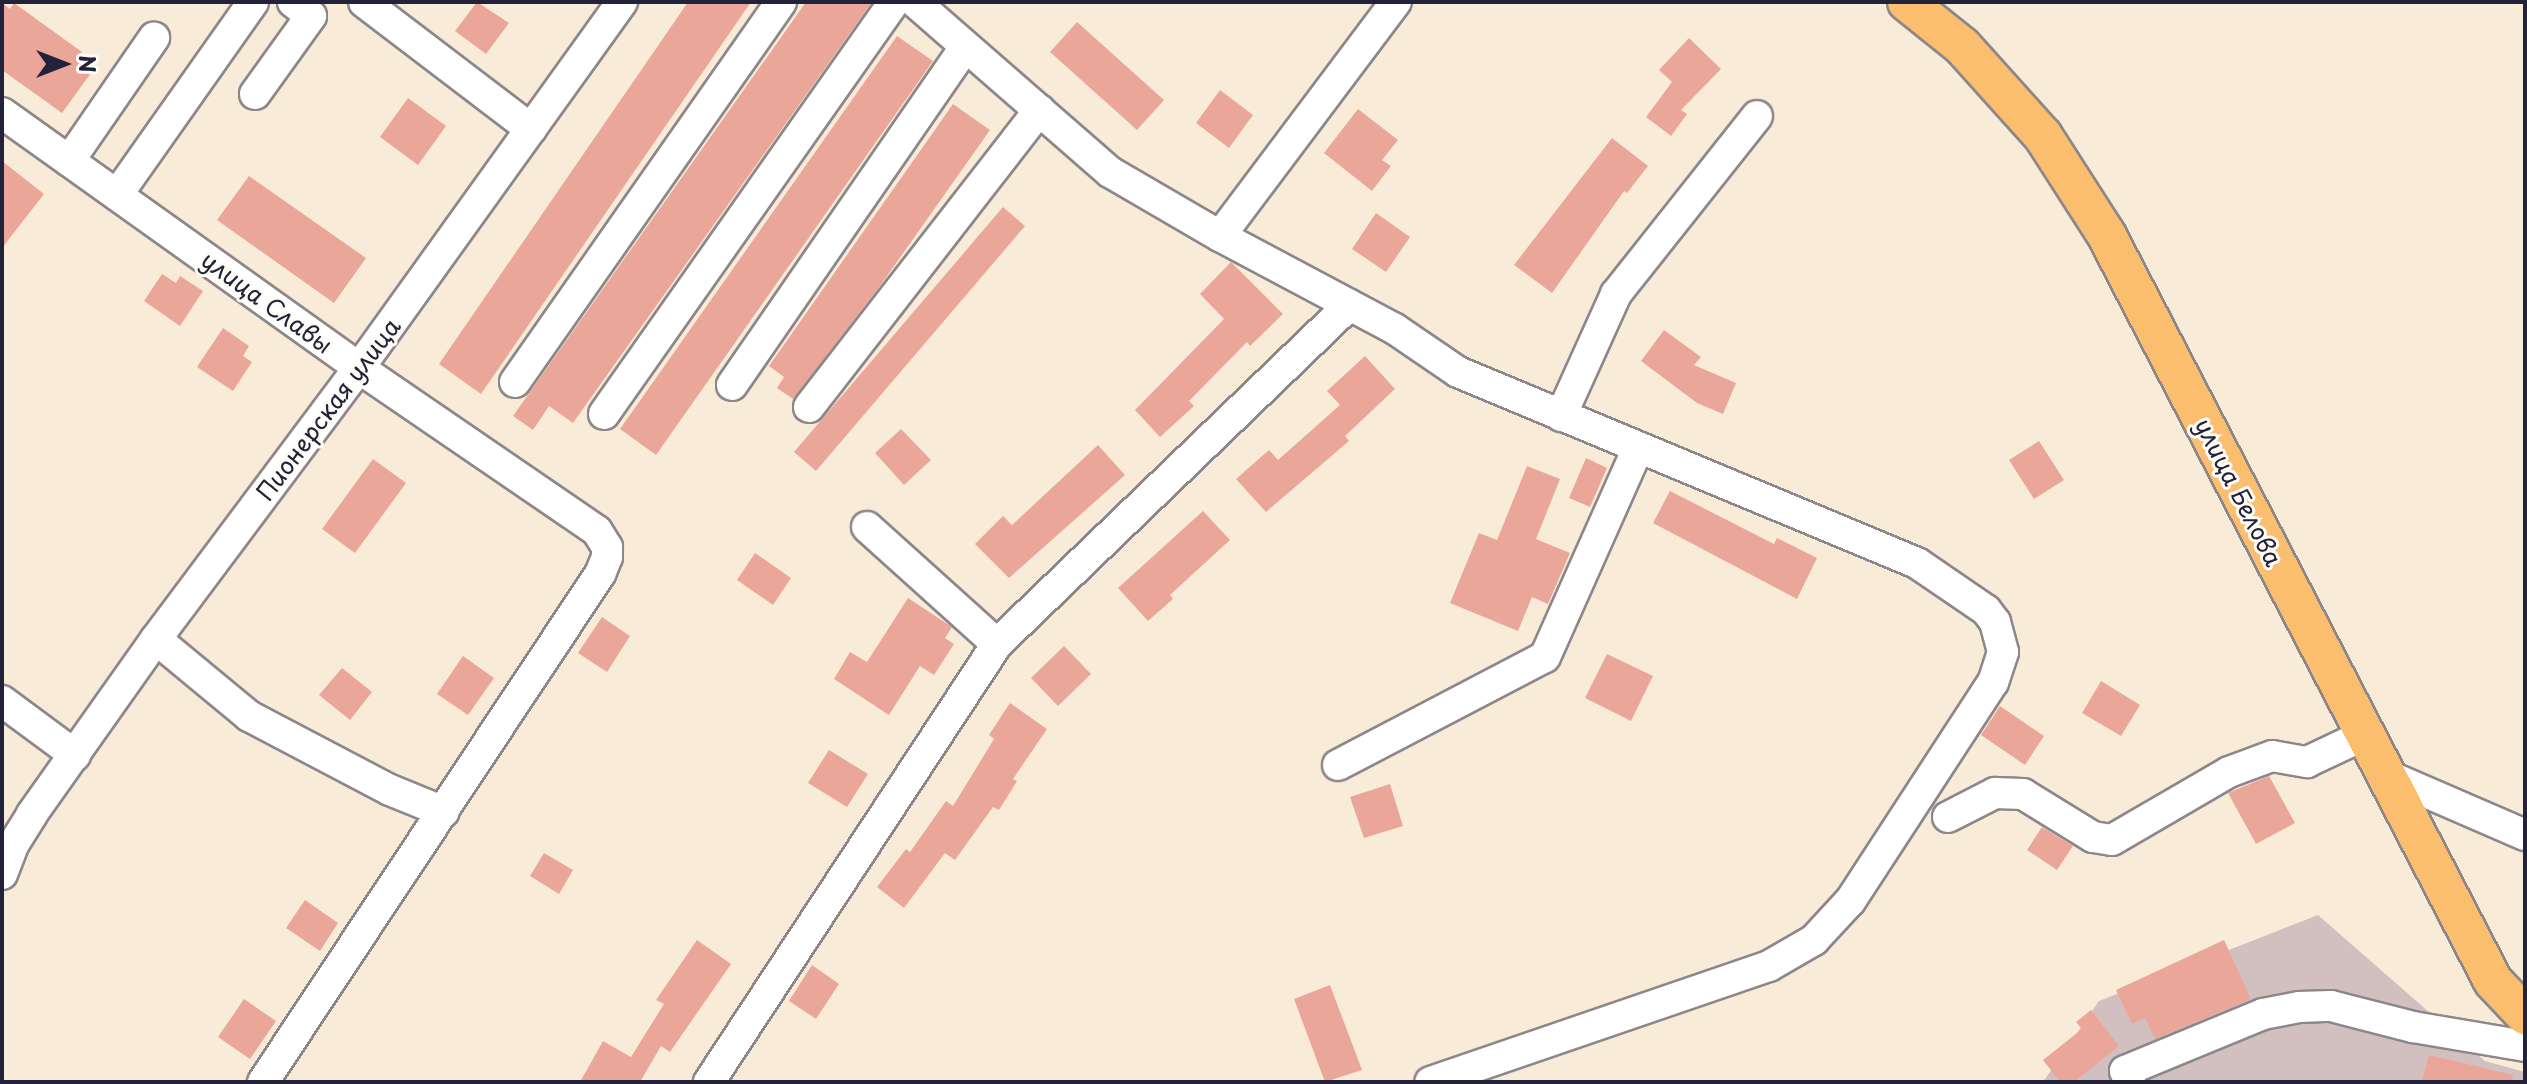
<!DOCTYPE html>
<html>
<head>
<meta charset="utf-8">
<style>
	body { margin:0 }
	#map { position:relative; width:2527px; height:1084px; overflow:hidden; background:#f8ecd9; font-family:"Playpen Sans",sans-serif }
	div>[style] { position:absolute }
	[style*='--x'] { left:calc(var(--x)*1px); top:calc(var(--y)*1px); width:calc(var(--w)*1px); rotate:calc(var(--a)*1deg) }
	.industrial>* { inset:0; background:#d2bfbf }
	.building>* { inset:0; background:#eaa799 }
	.roads { filter:drop-shadow(2px 0 #8d878a) drop-shadow(-2px 0 #8d878a) drop-shadow(0 2px #8d878a) drop-shadow(0 -2px #8d878a) }
	.minor>* { height:30px; margin:-15px; padding:0 15px; transform-origin:15px; border-radius:15px; background:#fff }
	.major>* { height:38px; margin:-19px; padding:0 19px; transform-origin:19px; border-radius:19px; background:#fbbd6e }
	span { translate:-50% -50%; white-space:nowrap; text-align:center; line-height:1.15; -webkit-text-stroke:6px #fdfcf7; paint-order:stroke }
	.street-label { font-size:24px; color:#22223b }
	.frame { position:absolute; inset:0; border:4px solid #22223b; pointer-events:none }
	.north { position:absolute; left:24px; top:24px; width:80px; height:80px; -webkit-text-stroke:6px #fdfcf7; paint-order:stroke; rotate:90deg; font-size:22px; font-weight:700; line-height:32px; text-align:center; color:#22223b }
	.north::after { content:''; display:block; margin:auto; width:28px; height:36px; background:#22223b; clip-path:polygon(50% 0,100% 100%,50% 72%,0 100%) }
</style>
</head>
<body>
<div id="map">
	<div class="industrial">
		<div style="clip-path:polygon(2318px 915px,2485px 1061px,2525px 1072px,2525px 1082px,2043px 1082px,2099px 1001px)"></div>
	</div>
	<div class="building">
		<div style="clip-path:polygon(477px 2px,509px 23px,486px 54px,455px 31px)"></div>
		<div style="clip-path:polygon(688px 2px,751px 2px,481px 394px,439px 364px)"></div>
		<div style="clip-path:polygon(806px 2px,872px 2px,573px 423px,549px 406px,533px 430px,513px 416px)"></div>
		<div style="clip-path:polygon(2px 3px,10px 9px,14px 3px,82px 52px,80px 55px,96px 66px,62px 113px,2px 70px)"></div>
		<div style="clip-path:polygon(1077px 22px,1164px 100px,1137px 130px,1050px 52px)"></div>
		<div style="clip-path:polygon(897px 36px,933px 61px,656px 455px,620px 429px)"></div>
		<div style="clip-path:polygon(1689px 38px,1721px 69px,1681px 110px,1687px 114px,1671px 136px,1646px 117px,1672px 82px,1659px 70px)"></div>
		<div style="clip-path:polygon(1220px 90px,1253px 115px,1229px 148px,1196px 123px)"></div>
		<div style="clip-path:polygon(408px 98px,446px 126px,418px 165px,380px 137px)"></div>
		<div style="clip-path:polygon(953px 104px,990px 130px,880px 286px,793px 399px,777px 388px,784px 377px,769px 366px)"></div>
		<div style="clip-path:polygon(1358px 109px,1398px 140px,1382px 160px,1391px 166px,1372px 191px,1324px 153px)"></div>
		<div style="clip-path:polygon(1612px 138px,1648px 166px,1627px 193px,1624px 191px,1552px 293px,1514px 265px)"></div>
		<div style="clip-path:polygon(2px 161px,44px 194px,2px 248px)"></div>
		<div style="clip-path:polygon(249px 176px,366px 258px,334px 303px,217px 220px)"></div>
		<div style="clip-path:polygon(1003px 207px,1025px 226px,816px 471px,794px 452px)"></div>
		<div style="clip-path:polygon(1376px 213px,1410px 237px,1386px 272px,1352px 249px)"></div>
		<div style="clip-path:polygon(1231px 262px,1283px 314px,1250px 346px,1247px 342px,1189px 401px,1194px 406px,1160px 437px,1135px 410px,1224px 319px,1200px 294px)"></div>
		<div style="clip-path:polygon(162px 274px,176px 283px,180px 276px,203px 291px,180px 326px,144px 301px)"></div>
		<div style="clip-path:polygon(223px 328px,249px 346px,243px 356px,252px 362px,233px 391px,197px 367px)"></div>
		<div style="clip-path:polygon(1664px 330px,1701px 357px,1694px 365px,1736px 383px,1723px 414px,1697px 403px,1641px 361px)"></div>
		<div style="clip-path:polygon(1365px 356px,1395px 389px,1345px 436px,1349px 441px,1266px 512px,1236px 479px,1269px 450px,1278px 460px,1340px 405px,1327px 391px)"></div>
		<div style="clip-path:polygon(901px 429px,931px 460px,904px 485px,875px 453px)"></div>
		<div style="clip-path:polygon(2039px 441px,2064px 480px,2034px 499px,2009px 460px)"></div>
		<div style="clip-path:polygon(1098px 445px,1125px 475px,1009px 578px,975px 544px,1003px 516px,1012px 525px)"></div>
		<div style="clip-path:polygon(1586px 458px,1607px 468px,1590px 507px,1569px 498px)"></div>
		<div style="clip-path:polygon(373px 459px,406px 483px,355px 553px,322px 529px)"></div>
		<div style="clip-path:polygon(1527px 466px,1560px 479px,1536px 539px,1570px 553px,1548px 604px,1532px 597px,1518px 631px,1450px 603px,1479px 533px,1497px 540px)"></div>
		<div style="clip-path:polygon(1670px 491px,1774px 544px,1777px 538px,1817px 558px,1797px 599px,1653px 523px)"></div>
		<div style="clip-path:polygon(1203px 511px,1230px 540px,1170px 595px,1173px 599px,1148px 621px,1118px 588px)"></div>
		<div style="clip-path:polygon(755px 553px,791px 578px,773px 605px,737px 580px)"></div>
		<div style="clip-path:polygon(908px 598px,952px 627px,945px 638px,954px 644px,934px 675px,920px 666px,889px 715px,834px 679px,850px 652px,867px 662px)"></div>
		<div style="clip-path:polygon(602px 617px,630px 636px,607px 672px,578px 653px)"></div>
		<div style="clip-path:polygon(1064px 646px,1091px 674px,1058px 706px,1031px 678px)"></div>
		<div style="clip-path:polygon(1607px 654px,1653px 676px,1631px 721px,1585px 698px)"></div>
		<div style="clip-path:polygon(463px 656px,494px 678px,468px 715px,437px 694px)"></div>
		<div style="clip-path:polygon(342px 668px,372px 692px,350px 720px,319px 695px)"></div>
		<div style="clip-path:polygon(2101px 681px,2140px 705px,2121px 736px,2082px 713px)"></div>
		<div style="clip-path:polygon(1010px 703px,1047px 729px,1013px 779px,1017px 781px,999px 810px,993px 807px,955px 860px,945px 853px,904px 908px,877px 887px,906px 849px,910px 852px,946px 801px,953px 806px,994px 739px,989px 735px)"></div>
		<div style="clip-path:polygon(2000px 706px,2044px 736px,2025px 765px,1981px 735px)"></div>
		<div style="clip-path:polygon(829px 750px,868px 774px,847px 807px,808px 783px)"></div>
		<div style="clip-path:polygon(2269px 776px,2295px 823px,2256px 844px,2228px 793px)"></div>
		<div style="clip-path:polygon(1390px 784px,1403px 826px,1364px 838px,1350px 797px)"></div>
		<div style="clip-path:polygon(2042px 827px,2073px 846px,2057px 870px,2027px 850px)"></div>
		<div style="clip-path:polygon(544px 853px,573px 870px,559px 894px,530px 876px)"></div>
		<div style="clip-path:polygon(305px 900px,338px 923px,320px 951px,286px 928px)"></div>
		<div style="clip-path:polygon(697px 940px,731px 964px,670px 1052px,661px 1046px,640px 1082px,580px 1082px,603px 1041px,631px 1057px,664px 1004px,656px 1000px)"></div>
		<div style="clip-path:polygon(2224px 940px,2251px 999px,2155px 1039px,2145px 1018px,2132px 1024px,2116px 990px)"></div>
		<div style="clip-path:polygon(812px 965px,839px 984px,816px 1019px,789px 1001px)"></div>
		<div style="clip-path:polygon(1330px 985px,1362px 1070px,1325px 1082px,1294px 999px)"></div>
		<div style="clip-path:polygon(244px 999px,276px 1021px,250px 1059px,218px 1037px)"></div>
		<div style="clip-path:polygon(2091px 1010px,2119px 1046px,2074px 1082px,2060px 1082px,2043px 1060px,2082px 1029px,2076px 1022px)"></div>
		<div style="clip-path:polygon(2429px 1055px,2513px 1075px,2512px 1082px,2422px 1082px)"></div>
	</div>
	<div class="roads">
		<div class="minor">
			<div style="--x:364;--y:2;--w:210;--a:37.3"></div>
			<div style="--x:915;--y:2;--w:259;--a:41.1"></div>
			<div style="--x:1110;--y:172;--w:127;--a:30.2"></div>
			<div style="--x:1220;--y:236;--w:198;--a:28"></div>
			<div style="--x:1395;--y:329;--w:76;--a:34.3"></div>
			<div style="--x:1458;--y:372;--w:497;--a:22.6"></div>
			<div style="--x:1917;--y:563;--w:83;--a:34.3"></div>
			<div style="--x:1986;--y:610;--w:15;--a:53"></div>
			<div style="--x:1995;--y:622;--w:31;--a:75"></div>
			<div style="--x:2003;--y:652;--w:32;--a:108"></div>
			<div style="--x:1993;--y:682;--w:262;--a:123.1"></div>
			<div style="--x:1850;--y:901;--w:53;--a:132.7"></div>
			<div style="--x:1814;--y:940;--w:52;--a:150"></div>
			<div style="--x:1769;--y:966;--w:358;--a:161.1"></div>
			<div style="--x:255;--y:94;--w:96;--a:-54.3"></div>
			<div style="--x:311;--y:16;--w:23;--a:-142"></div>
			<div style="--x:2;--y:113;--w:439;--a:35.5"></div>
			<div style="--x:359;--y:368;--w:288;--a:34.4"></div>
			<div style="--x:597;--y:531;--w:19;--a:58"></div>
			<div style="--x:607;--y:547;--w:10;--a:90"></div>
			<div style="--x:607;--y:557;--w:18;--a:112"></div>
			<div style="--x:600;--y:574;--w:610;--a:123.56"></div>
			<div style="--x:69;--y:161;--w:150;--a:-55.4"></div>
			<div style="--x:117;--y:195;--w:236;--a:-54.8"></div>
			<div style="--x:1220;--y:236;--w:293;--a:-53.1"></div>
			<div style="--x:515;--y:382;--w:464;--a:-55"></div>
			<div style="--x:732;--y:385;--w:411;--a:-55.4"></div>
			<div style="--x:809;--y:407;--w:376;--a:-52.2"></div>
			<div style="--x:604;--y:414;--w:504;--a:-54.86"></div>
			<div style="--x:1561;--y:416;--w:134;--a:-65.7"></div>
			<div style="--x:1616;--y:294;--w:227;--a:-51.6"></div>
			<div style="--x:867;--y:527;--w:175;--a:42"></div>
			<div style="--x:156;--y:639;--w:121;--a:39.6"></div>
			<div style="--x:249;--y:716;--w:159;--a:27.7"></div>
			<div style="--x:390;--y:790;--w:58;--a:22.2"></div>
			<div style="--x:2;--y:701;--w:91;--a:36.5"></div>
			<div style="--x:1338;--y:765;--w:233;--a:-27.6"></div>
			<div style="--x:1545;--y:657;--w:229;--a:-66"></div>
			<div style="--x:2384;--y:774;--w:154;--a:23.4"></div>
			<div style="--x:1948;--y:817;--w:53;--a:-27.1"></div>
			<div style="--x:1995;--y:793;--w:28;--a:2"></div>
			<div style="--x:2023;--y:794;--w:82;--a:31.6"></div>
			<div style="--x:2093;--y:837;--w:19;--a:9"></div>
			<div style="--x:2112;--y:840;--w:135;--a:-30.2"></div>
			<div style="--x:2229;--y:772;--w:46;--a:-20.4"></div>
			<div style="--x:2272;--y:756;--w:36;--a:10"></div>
			<div style="--x:2307;--y:762;--w:63;--a:-25.3"></div>
			<div style="--x:2;--y:874;--w:31;--a:-69"></div>
			<div style="--x:13;--y:845;--w:36;--a:-58"></div>
			<div style="--x:32;--y:814;--w:214;--a:-54.7"></div>
			<div style="--x:156;--y:639;--w:339;--a:-53.2"></div>
			<div style="--x:359;--y:368;--w:451;--a:-54.3"></div>
			<div style="--x:709;--y:1082;--w:524;--a:-56.67"></div>
			<div style="--x:997;--y:644;--w:489;--a:-43.9"></div>
			<div style="--x:2130;--y:1082;--w:12;--a:-114"></div>
			<div style="--x:2125;--y:1071;--w:149;--a:-22.4"></div>
			<div style="--x:2263;--y:1014;--w:37;--a:-11"></div>
			<div style="--x:2299;--y:1007;--w:32;--a:-2"></div>
			<div style="--x:2331;--y:1006;--w:85;--a:14.4"></div>
			<div style="--x:2413;--y:1027;--w:114;--a:9.6"></div>
		</div>
		<div class="major">
			<div style="--x:1907;--y:2;--w:70;--a:38.7"></div>
			<div style="--x:1962;--y:46;--w:121;--a:48"></div>
			<div style="--x:2043;--y:136;--w:117;--a:57.3"></div>
			<div style="--x:2106;--y:234;--w:841;--a:62.61"></div>
			<div style="--x:2493;--y:981;--w:47;--a:46.7"></div>
		</div>
	</div>
	<div class="street-label">
		<span style="left:267px;top:302px;rotate:36deg">улица Славы</span>
		<span style="left:328px;top:409px;rotate:-53deg">Пионерская улица</span>
		<span style="left:2239px;top:492px;rotate:63deg">улица Белова</span>
	</div>
	<div class="frame"></div>
	<div class="north">N</div>
</div>
</body>
</html>
